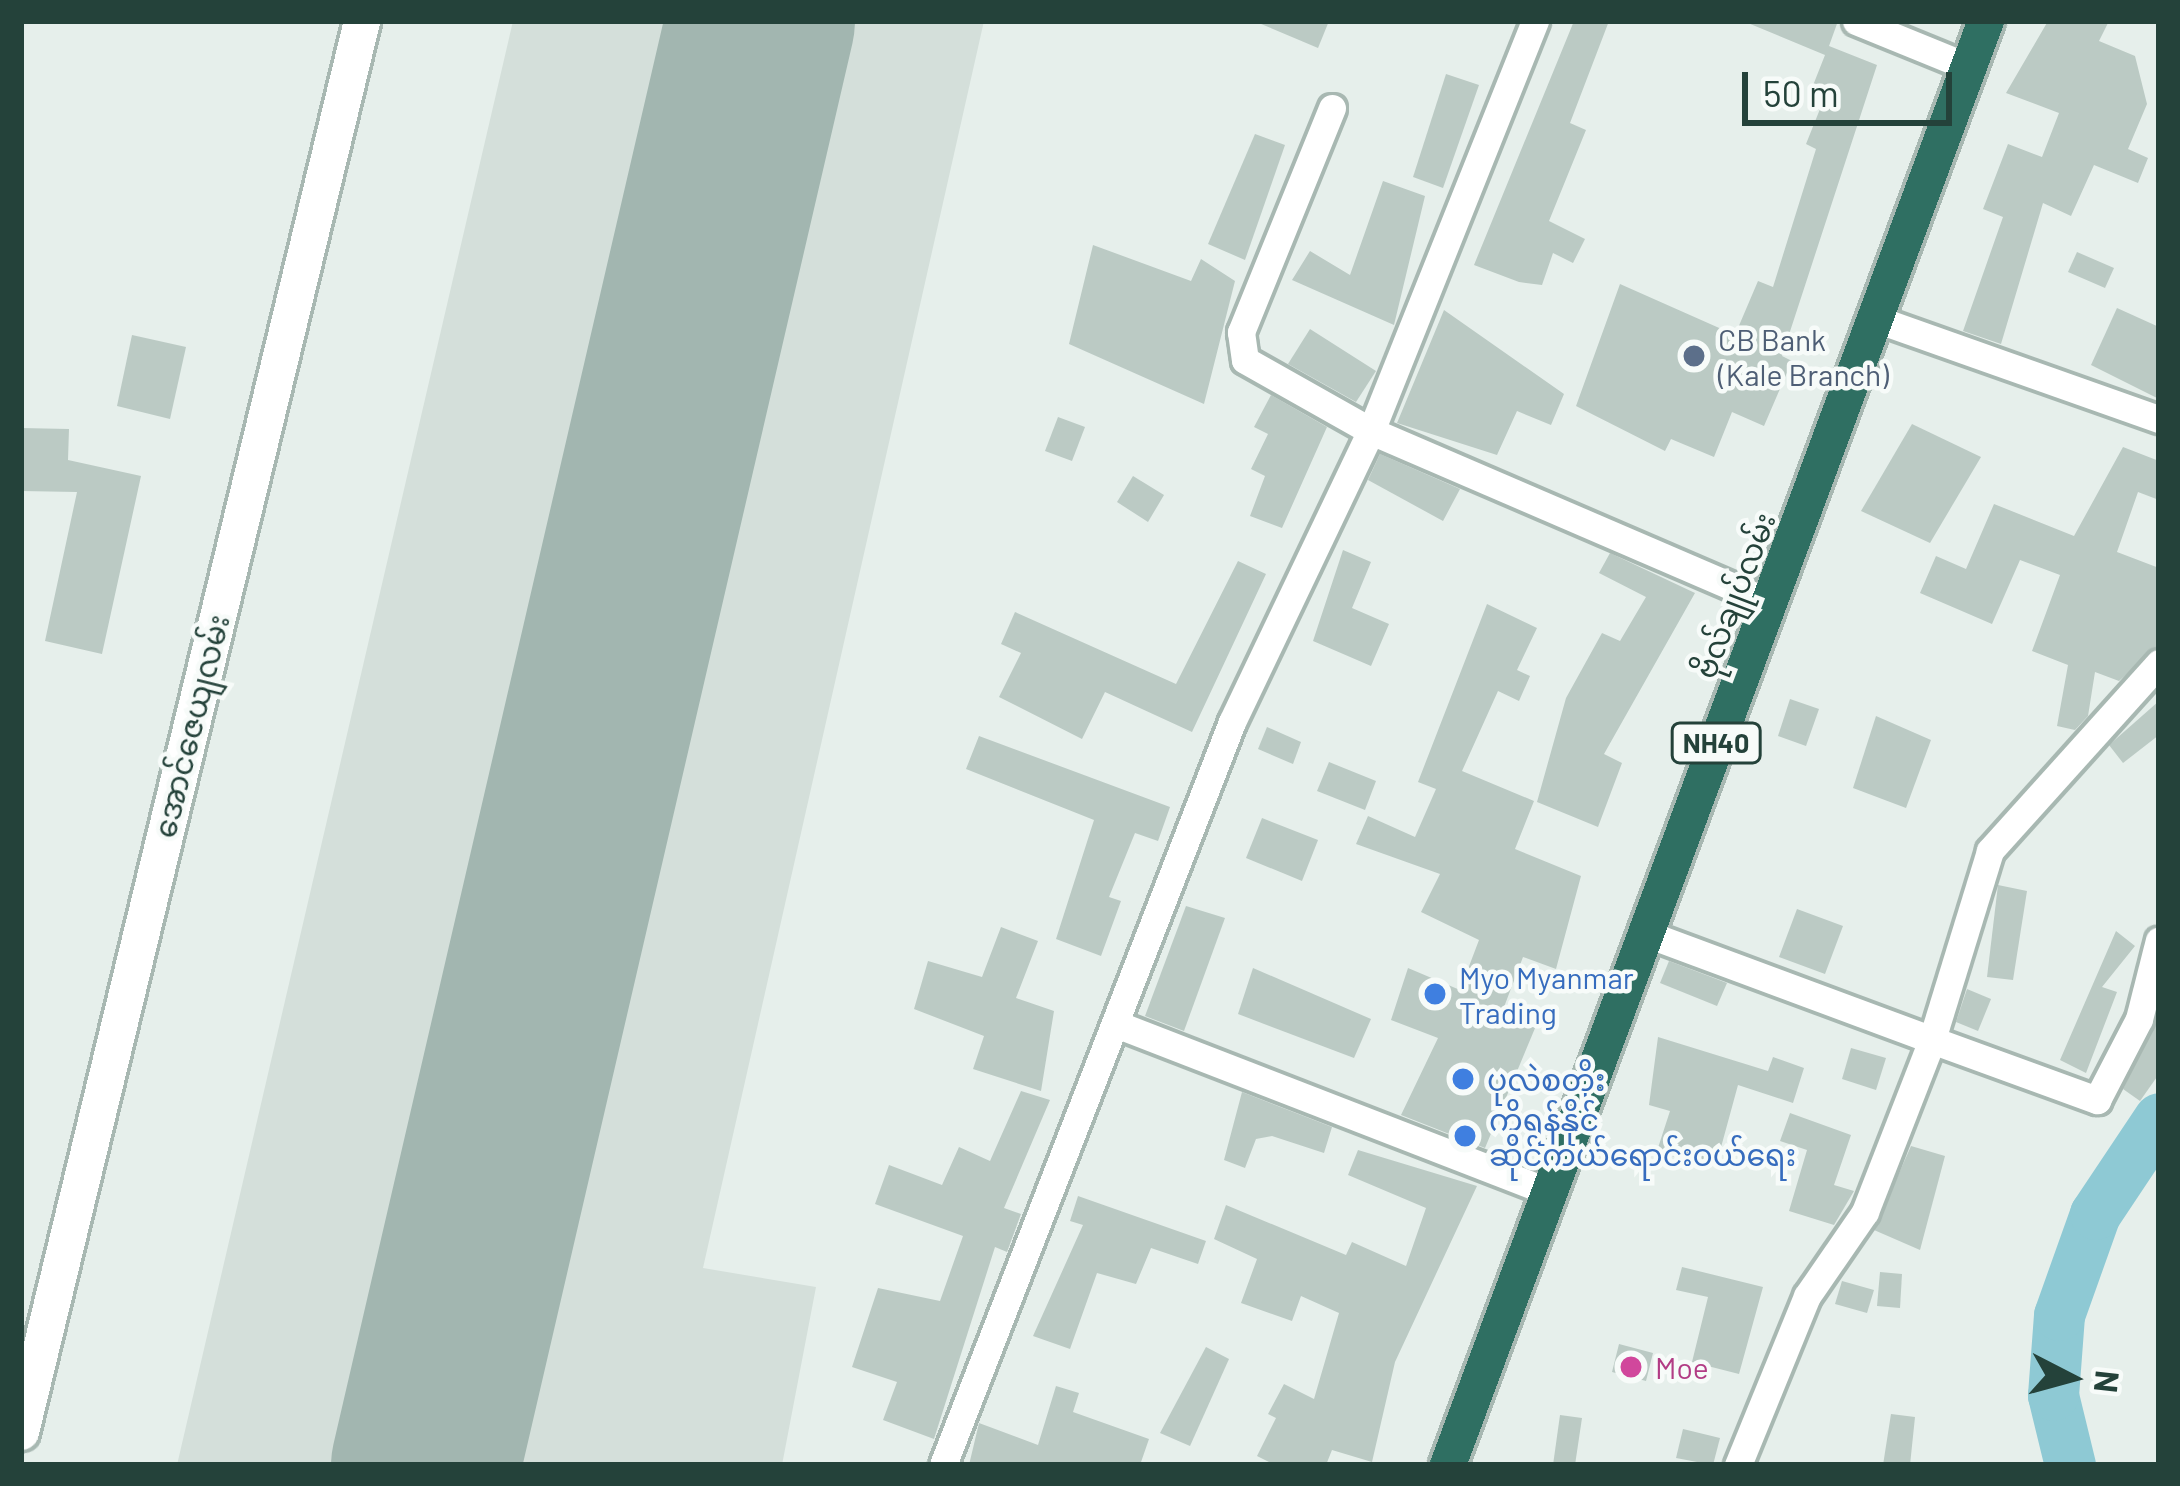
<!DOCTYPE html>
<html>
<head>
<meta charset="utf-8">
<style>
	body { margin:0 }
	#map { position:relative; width:2180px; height:1486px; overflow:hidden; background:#e6efeb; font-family:Barlow,"Noto Sans Myanmar",sans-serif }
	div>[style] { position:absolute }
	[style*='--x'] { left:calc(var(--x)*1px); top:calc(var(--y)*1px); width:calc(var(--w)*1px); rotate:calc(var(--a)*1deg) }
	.built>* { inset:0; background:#d4dfda }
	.river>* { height:51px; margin:-25.5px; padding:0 25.5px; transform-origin:25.5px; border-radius:25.5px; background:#8ec9d4 }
	.runway>* { height:189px; margin:-94.5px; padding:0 94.5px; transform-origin:94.5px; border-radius:94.5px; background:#a2b6b0 }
	.building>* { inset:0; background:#bbcac4 }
	.roads { filter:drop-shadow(3px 0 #a8b8b2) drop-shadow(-3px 0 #a8b8b2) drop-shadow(0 3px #a8b8b2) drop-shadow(0 -3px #a8b8b2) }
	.street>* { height:27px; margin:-13.5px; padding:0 13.5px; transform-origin:13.5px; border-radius:13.5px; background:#fff }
	.secondary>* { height:36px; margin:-18px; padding:0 18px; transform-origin:18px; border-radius:18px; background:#fff }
	.highway>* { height:36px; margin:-18px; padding:0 18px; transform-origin:18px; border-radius:18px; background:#2f6f62 }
	.dots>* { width:33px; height:33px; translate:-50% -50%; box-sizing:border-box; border:6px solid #f7fbf9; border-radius:50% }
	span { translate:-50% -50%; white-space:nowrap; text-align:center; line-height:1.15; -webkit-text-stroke:9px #f7fbf9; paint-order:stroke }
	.shield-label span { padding:3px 9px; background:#f7fbf9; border:3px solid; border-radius:9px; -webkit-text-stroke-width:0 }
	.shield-label { font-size:27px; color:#24423a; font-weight:700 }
	.service-label { font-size:30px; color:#4e5e75 }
	.left { translate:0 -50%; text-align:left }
	.street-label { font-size:30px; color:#24423a }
	.shop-label { font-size:30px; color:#366cbe }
	.hotel-label { font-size:30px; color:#b23c85 }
	.frame { position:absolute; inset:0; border:24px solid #24423a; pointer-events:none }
	.north { position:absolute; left:2012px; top:1318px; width:120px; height:120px; -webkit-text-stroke:9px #f7fbf9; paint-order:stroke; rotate:96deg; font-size:33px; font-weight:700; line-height:48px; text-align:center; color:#24423a }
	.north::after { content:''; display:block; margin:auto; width:42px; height:54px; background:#24423a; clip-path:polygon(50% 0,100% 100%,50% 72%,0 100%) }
	.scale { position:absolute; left:1742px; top:72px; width:210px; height:54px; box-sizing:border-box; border:6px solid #24423a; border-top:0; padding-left:15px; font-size:36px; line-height:42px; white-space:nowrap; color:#24423a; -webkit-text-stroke:9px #f7fbf9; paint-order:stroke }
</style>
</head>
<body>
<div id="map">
	<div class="built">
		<div style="clip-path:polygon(513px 21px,984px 21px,703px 1268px,816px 1287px,782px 1465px,177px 1465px)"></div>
	</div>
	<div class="river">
		<div style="--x:2070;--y:1465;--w:72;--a:-103.7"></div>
		<div style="--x:2053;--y:1395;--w:80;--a:-85.7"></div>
		<div style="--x:2059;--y:1315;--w:107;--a:-70.4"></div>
		<div style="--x:2095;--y:1214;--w:115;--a:-56.3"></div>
	</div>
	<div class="runway">
		<div style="--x:425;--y:1465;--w:1482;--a:-76.94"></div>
	</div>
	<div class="building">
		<div style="clip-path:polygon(1254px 21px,1329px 21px,1318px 48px)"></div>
		<div style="clip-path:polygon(1574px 21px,1609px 21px,1570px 123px,1586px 130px,1549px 221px,1585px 239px,1573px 263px,1553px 253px,1542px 285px,1519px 282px,1474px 265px)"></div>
		<div style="clip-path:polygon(1743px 21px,1838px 21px,1829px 46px,1877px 65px,1782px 356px,1792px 361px,1764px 426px,1732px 412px,1714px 457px,1671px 439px,1665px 451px,1576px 406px,1620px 284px,1735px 335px,1758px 281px,1773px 287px,1816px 149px,1806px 144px,1824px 99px,1810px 93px,1825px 55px)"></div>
		<div style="clip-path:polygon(2048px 21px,2109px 21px,2099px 41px,2135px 56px,2147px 104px,2128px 149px,2148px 158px,2138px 183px,2094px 165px,2071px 216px,2043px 203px,2001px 344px,1963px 331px,2003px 217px,1983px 209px,2008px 144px,2042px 157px,2059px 113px,2006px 93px)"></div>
		<div style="clip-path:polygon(1446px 74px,1479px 85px,1443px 188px,1413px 177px)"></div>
		<div style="clip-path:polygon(1255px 134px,1285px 145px,1245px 260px,1208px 244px)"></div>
		<div style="clip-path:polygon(1383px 181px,1425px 196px,1394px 325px,1292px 280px,1310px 251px,1350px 275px)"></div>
		<div style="clip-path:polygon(1093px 245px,1191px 281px,1201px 259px,1235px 281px,1204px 404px,1069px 344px)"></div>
		<div style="clip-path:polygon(2077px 252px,2114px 268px,2105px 288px,2068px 272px)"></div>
		<div style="clip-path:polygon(2117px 308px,2159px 327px,2159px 399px,2091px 365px)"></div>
		<div style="clip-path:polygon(1444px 310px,1564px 394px,1551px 425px,1517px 411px,1497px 455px,1397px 423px)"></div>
		<div style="clip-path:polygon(1310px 329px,1376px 371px,1356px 402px,1288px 364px)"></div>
		<div style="clip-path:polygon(132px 335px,186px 347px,170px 419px,117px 406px)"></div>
		<div style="clip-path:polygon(1271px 395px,1327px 427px,1282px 528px,1250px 516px,1265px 476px,1251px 469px,1268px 434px,1254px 427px)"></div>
		<div style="clip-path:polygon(1058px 417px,1085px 427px,1072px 461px,1045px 451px)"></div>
		<div style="clip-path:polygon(1912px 424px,1981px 457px,1930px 543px,1861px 511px)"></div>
		<div style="clip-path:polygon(21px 428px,69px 429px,68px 460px,141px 476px,102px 654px,45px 641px,77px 492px,21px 491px)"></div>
		<div style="clip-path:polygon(2123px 447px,2159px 461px,2159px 500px,2138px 492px,2117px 552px,2159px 568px,2159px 645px,2119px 681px,2095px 672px,2088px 716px,2075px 730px,2057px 726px,2068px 665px,2032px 651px,2060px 575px,2020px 560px,1992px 624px,1920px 593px,1936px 556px,1966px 569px,1994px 504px,2074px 536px)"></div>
		<div style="clip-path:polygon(1380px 454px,1460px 489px,1443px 521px,1368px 480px)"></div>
		<div style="clip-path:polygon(1133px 476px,1164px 495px,1148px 522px,1117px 502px)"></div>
		<div style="clip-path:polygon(1343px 550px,1371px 562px,1352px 608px,1389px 624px,1371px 666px,1313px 641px)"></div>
		<div style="clip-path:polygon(1610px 553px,1695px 593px,1604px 754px,1622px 763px,1598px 827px,1537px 802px,1566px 698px,1602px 633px,1620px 641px,1646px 597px,1599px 573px)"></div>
		<div style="clip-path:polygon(1238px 561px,1266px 574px,1192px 732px,1105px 692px,1082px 739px,999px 697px,1021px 653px,1001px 644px,1015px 612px,1176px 684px)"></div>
		<div style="clip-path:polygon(1487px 604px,1537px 628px,1517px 670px,1530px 676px,1519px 701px,1498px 691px,1462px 771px,1534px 801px,1515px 849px,1581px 876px,1556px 969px,1523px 957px,1504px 1007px,1538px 1021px,1485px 1148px,1401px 1115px,1438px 1038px,1391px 1020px,1408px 968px,1460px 990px,1479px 940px,1421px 912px,1440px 874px,1356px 844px,1368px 816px,1415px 837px,1436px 789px,1418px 782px)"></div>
		<div style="clip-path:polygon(1790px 699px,1819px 709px,1806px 746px,1778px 736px)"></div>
		<div style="clip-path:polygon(2159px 701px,2159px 735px,2123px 763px,2109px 745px)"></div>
		<div style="clip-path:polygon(1876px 716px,1931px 740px,1906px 808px,1853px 788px)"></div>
		<div style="clip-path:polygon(1267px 727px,1301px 742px,1293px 764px,1258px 749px)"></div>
		<div style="clip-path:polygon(979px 736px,1170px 807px,1158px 841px,1135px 833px,1109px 897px,1121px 901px,1101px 956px,1056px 939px,1094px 820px,966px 769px)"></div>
		<div style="clip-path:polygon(1329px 762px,1376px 781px,1365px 810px,1317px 791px)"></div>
		<div style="clip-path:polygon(1262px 818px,1318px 840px,1302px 881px,1246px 858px)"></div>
		<div style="clip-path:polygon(1998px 885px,2027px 891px,2013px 980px,1987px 977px)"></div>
		<div style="clip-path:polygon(1186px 906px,1225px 918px,1184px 1031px,1145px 1016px)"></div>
		<div style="clip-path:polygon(1797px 909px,1843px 926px,1825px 974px,1779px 957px)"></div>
		<div style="clip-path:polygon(1001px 927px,1038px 941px,1016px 998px,1054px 1011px,1041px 1091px,973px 1069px,984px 1036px,914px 1009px,928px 961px,982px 977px)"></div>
		<div style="clip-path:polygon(2116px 931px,2135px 946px,2102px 987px,2117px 992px,2086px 1073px,2060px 1060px)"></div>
		<div style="clip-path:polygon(1669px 961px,1727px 983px,1717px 1006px,1660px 983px)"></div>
		<div style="clip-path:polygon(1253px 968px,1371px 1019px,1354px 1058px,1238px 1014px)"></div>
		<div style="clip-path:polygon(1967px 989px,1991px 999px,1978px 1031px,1956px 1022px)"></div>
		<div style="clip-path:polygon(2159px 1013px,2159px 1074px,2140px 1101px,2123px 1089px)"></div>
		<div style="clip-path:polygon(1658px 1037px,1768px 1071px,1773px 1057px,1804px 1068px,1793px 1103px,1738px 1085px,1717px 1162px,1656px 1154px,1670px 1111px,1649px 1105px)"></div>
		<div style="clip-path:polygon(1851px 1048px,1886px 1058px,1876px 1090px,1842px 1079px)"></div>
		<div style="clip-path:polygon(1021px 1091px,1050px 1100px,1004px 1208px,1021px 1214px,1007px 1252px,995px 1247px,934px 1439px,883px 1420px,897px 1382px,852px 1367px,878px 1288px,940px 1301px,963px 1236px,875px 1204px,889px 1165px,942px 1185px,959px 1147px,990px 1161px)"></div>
		<div style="clip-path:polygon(1242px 1092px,1332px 1127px,1324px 1153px,1272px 1136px,1256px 1139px,1245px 1168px,1224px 1160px)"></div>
		<div style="clip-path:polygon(1790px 1113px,1851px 1135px,1834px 1185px,1854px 1191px,1834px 1225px,1789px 1211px,1807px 1150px,1780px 1141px)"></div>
		<div style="clip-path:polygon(1911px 1146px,1945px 1156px,1920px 1250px,1874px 1230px)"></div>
		<div style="clip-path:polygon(1358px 1150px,1477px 1186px,1395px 1362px,1372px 1462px,1332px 1450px,1326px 1465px,1275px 1465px,1257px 1456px,1276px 1418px,1268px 1414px,1284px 1384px,1314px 1399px,1339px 1313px,1301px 1296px,1292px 1321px,1241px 1303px,1257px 1259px,1214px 1239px,1226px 1205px,1346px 1255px,1352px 1242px,1406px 1266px,1426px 1208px,1348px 1175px)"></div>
		<div style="clip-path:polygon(1078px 1196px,1206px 1241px,1198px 1264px,1151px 1248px,1136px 1284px,1097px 1273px,1070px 1349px,1033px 1336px,1083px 1225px,1070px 1221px)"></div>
		<div style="clip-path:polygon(1682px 1267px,1763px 1287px,1739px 1374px,1692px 1362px,1708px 1297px,1676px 1290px)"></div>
		<div style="clip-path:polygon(1880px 1272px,1902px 1274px,1900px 1308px,1877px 1306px)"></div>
		<div style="clip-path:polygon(1842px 1281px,1874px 1290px,1867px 1313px,1835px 1304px)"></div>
		<div style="clip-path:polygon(1619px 1344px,1653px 1353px,1646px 1381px,1612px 1372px)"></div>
		<div style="clip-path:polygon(1206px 1347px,1229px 1359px,1190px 1446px,1160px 1433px)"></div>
		<div style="clip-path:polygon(1056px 1386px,1079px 1393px,1073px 1412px,1149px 1439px,1140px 1465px,969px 1465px,979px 1423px,1038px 1445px)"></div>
		<div style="clip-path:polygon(1891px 1414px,1915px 1417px,1910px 1465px,1883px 1465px)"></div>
		<div style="clip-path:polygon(1560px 1415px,1582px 1418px,1575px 1465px,1553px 1465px)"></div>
		<div style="clip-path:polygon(1683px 1429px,1720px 1438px,1713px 1465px,1676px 1458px)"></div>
	</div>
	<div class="roads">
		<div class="street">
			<div style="--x:1856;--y:21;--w:122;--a:22.2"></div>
			<div style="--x:1332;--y:108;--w:242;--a:112.1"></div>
			<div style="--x:1241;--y:332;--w:28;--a:82"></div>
			<div style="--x:1245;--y:360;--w:145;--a:29.4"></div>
			<div style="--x:1371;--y:431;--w:434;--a:23.3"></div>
			<div style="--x:1876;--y:319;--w:300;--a:19.5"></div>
			<div style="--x:2159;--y:663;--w:253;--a:132"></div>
			<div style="--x:1990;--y:851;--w:198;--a:107.1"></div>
			<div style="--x:1932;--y:1040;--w:176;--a:20"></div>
			<div style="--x:2097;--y:1100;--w:91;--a:-62.6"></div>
			<div style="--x:2139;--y:1019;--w:81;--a:-75.8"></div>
			<div style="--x:1642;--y:932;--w:309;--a:20.4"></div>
			<div style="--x:1932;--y:1040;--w:185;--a:111.3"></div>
			<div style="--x:1865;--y:1212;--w:102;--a:124.6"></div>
			<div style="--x:1807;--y:1296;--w:183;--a:112.2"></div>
			<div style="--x:1116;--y:1024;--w:462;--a:21.2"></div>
			<div style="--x:943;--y:1465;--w:797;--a:-68.75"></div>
			<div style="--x:1232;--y:722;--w:322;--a:-64.5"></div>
			<div style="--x:1371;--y:431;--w:442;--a:-68.2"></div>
		</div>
		<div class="secondary">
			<div style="--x:21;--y:1432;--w:1452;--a:-76.41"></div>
		</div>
		<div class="highway">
			<div style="--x:1448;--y:1465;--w:1541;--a:-69.57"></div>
		</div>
	</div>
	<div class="dots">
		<div style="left:1694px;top:356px;background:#5c6f8a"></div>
		<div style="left:1435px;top:994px;background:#3f7fe0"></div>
		<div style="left:1463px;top:1079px;background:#3f7fe0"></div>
		<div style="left:1465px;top:1136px;background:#3f7fe0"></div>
		<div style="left:1631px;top:1367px;background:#d1479c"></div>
	</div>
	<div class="shield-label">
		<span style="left:1716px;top:743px">NH40</span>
	</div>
	<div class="service-label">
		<span class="left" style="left:1718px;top:356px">CB Bank<br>(Kale Branch)</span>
	</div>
	<div class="street-label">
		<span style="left:1734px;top:595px;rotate:-69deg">ဗိုလ်ချုပ်လမ်း</span>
		<span style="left:191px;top:726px;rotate:-76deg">အောင်ဇေယျလမ်း</span>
	</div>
	<div class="shop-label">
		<span class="left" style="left:1459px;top:994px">Myo Myanmar<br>Trading</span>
		<span class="left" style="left:1487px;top:1079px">ပုလဲစတိုး</span>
		<span class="left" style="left:1489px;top:1136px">ကိုရန်နိုင်<br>ဆိုင်ကယ်ရောင်းဝယ်ရေး</span>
	</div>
	<div class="hotel-label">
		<span class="left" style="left:1655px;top:1367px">Moe</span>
	</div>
	<div class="frame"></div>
	<div class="north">N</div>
	<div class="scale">50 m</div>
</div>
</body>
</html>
